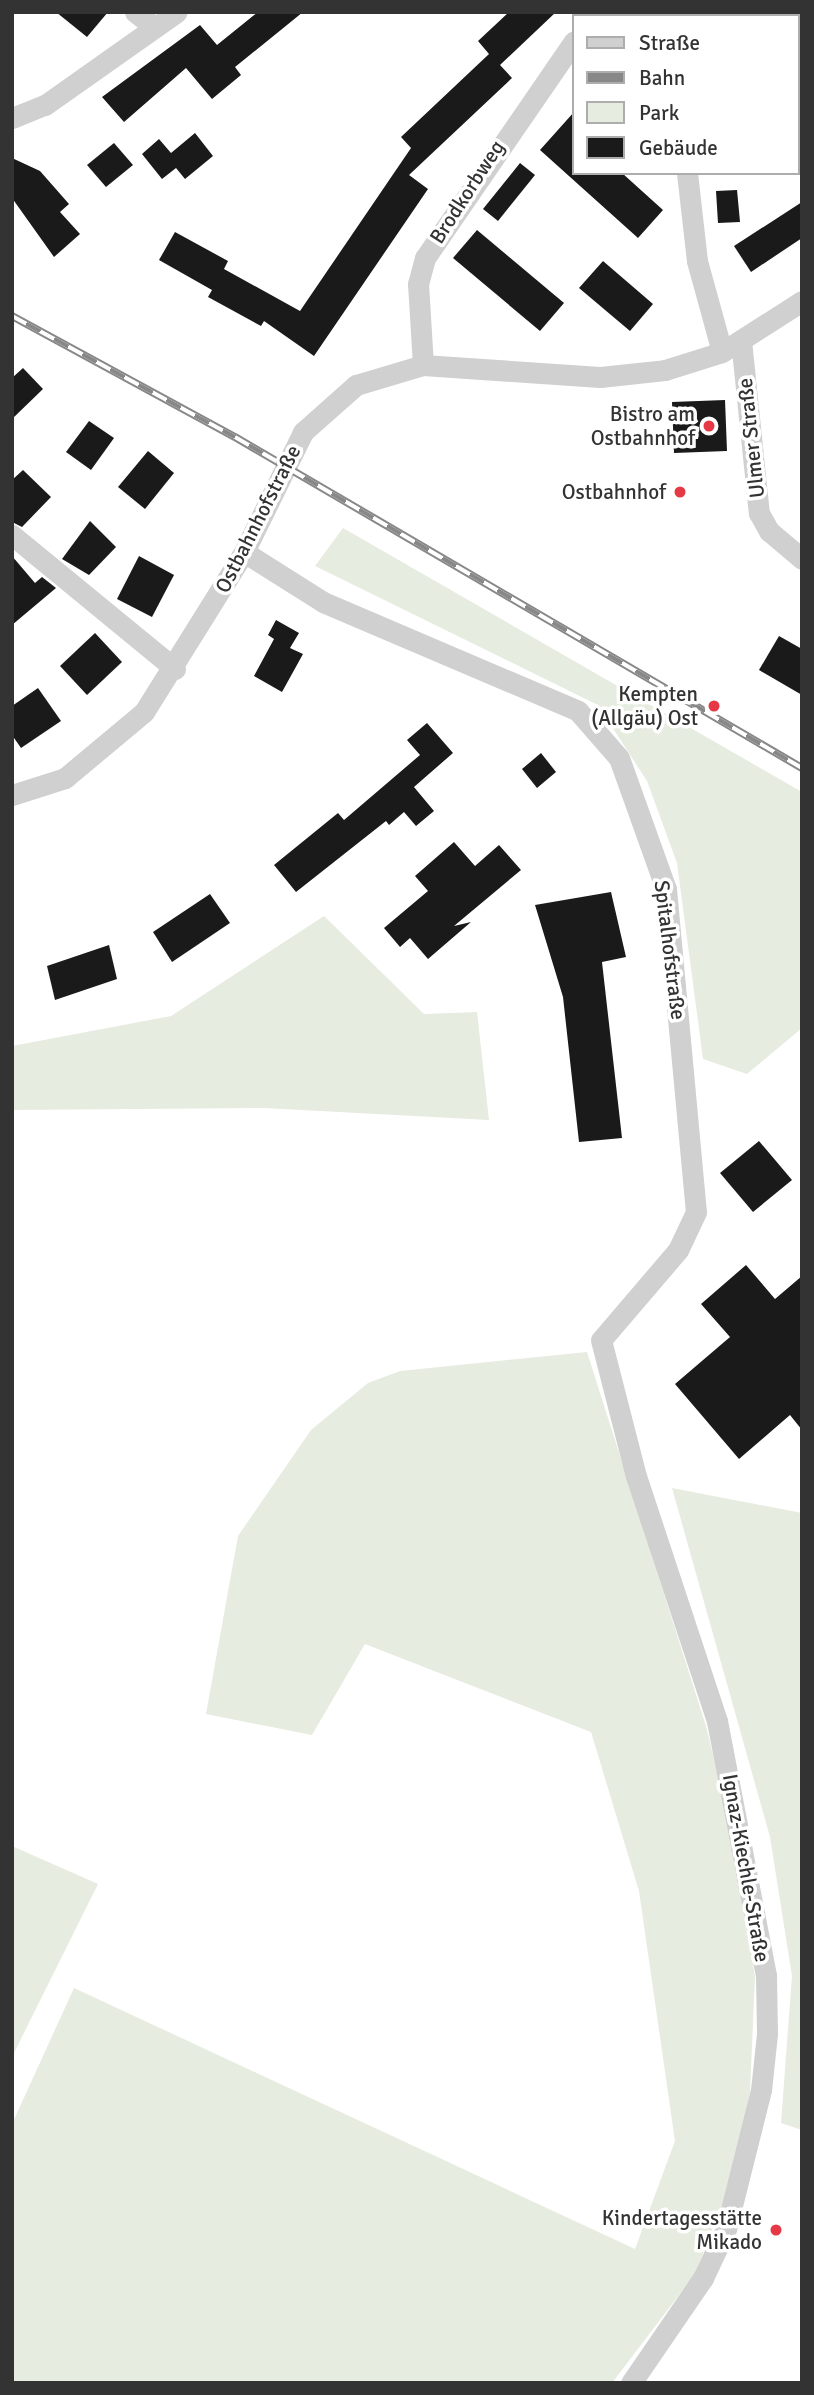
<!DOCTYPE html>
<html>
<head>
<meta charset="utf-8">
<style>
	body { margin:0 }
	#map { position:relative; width:814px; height:2395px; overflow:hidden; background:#fff; font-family:Signika,sans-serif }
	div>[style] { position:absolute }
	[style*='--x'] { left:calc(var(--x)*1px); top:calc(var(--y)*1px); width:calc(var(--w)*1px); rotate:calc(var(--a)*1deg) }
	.green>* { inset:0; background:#e6ecdf }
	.building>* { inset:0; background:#1a1a1a }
	.minor>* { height:21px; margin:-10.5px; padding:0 10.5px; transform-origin:10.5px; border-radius:10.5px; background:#d0d0d0 }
	.rail>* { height:8px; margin-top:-4px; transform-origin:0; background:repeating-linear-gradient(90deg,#fff 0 16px,#888 0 32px); box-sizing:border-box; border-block:2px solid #888 }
	.dots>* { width:19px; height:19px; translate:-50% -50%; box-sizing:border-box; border:4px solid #fff; border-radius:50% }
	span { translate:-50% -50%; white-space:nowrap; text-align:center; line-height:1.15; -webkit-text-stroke:7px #fff; paint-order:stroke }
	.street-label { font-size:21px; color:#333 }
	.poi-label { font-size:21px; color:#333 }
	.right { translate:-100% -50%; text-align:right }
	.frame { position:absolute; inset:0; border:14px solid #333; pointer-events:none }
	.legend { position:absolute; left:572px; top:14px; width:228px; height:161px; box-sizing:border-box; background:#fff; border:2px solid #adadad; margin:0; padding:9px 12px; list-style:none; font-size:21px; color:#333 }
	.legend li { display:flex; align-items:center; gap:14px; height:35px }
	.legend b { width:35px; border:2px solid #adadad }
</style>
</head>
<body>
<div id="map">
	<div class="green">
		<div style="clip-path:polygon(343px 528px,802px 792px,802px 1028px,747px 1074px,703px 1059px,677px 863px,647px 781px,598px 705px,315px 566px)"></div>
		<div style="clip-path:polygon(324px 916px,424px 1014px,477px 1012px,489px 1120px,264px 1108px,12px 1110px,12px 1046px,171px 1016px)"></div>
		<div style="clip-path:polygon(587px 1352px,706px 1726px,735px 1845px,755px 1977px,750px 2092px,734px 2174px,695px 2274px,612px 2383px,12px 2383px,12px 2124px,74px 1988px,635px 2249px,675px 2141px,639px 1891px,591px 1732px,365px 1644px,312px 1735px,206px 1714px,238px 1536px,311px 1430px,368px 1383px,400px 1371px)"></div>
		<div style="clip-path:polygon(672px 1488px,802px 1513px,802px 2130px,781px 2123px,792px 1976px,770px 1837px)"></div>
		<div style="clip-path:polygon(12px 1846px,98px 1884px,12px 2057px)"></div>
	</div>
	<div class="building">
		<div style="clip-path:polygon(56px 12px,108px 12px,87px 37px)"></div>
		<div style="clip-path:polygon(258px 12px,303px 12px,235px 67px,241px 75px,212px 99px,186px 68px,124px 122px,102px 97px,200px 25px,217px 45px)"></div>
		<div style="clip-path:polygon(509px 12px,556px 12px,500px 65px,512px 78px,409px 175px,428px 189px,314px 356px,264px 321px,261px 326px,208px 297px,212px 290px,159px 260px,175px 232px,228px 261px,224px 269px,300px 311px,411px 148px,401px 137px,489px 54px,478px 41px)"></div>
		<div style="clip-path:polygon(574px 112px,574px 173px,622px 173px,663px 210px,638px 238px,540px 150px)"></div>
		<div style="clip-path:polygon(195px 133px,213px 156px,185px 179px,176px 168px,162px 179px,142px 154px,159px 139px,171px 153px)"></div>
		<div style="clip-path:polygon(114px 143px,133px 165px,106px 187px,87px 165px)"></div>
		<div style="clip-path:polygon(12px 158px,40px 171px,69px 204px,60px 212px,80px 234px,54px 257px,12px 198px)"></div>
		<div style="clip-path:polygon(520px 163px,535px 175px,498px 221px,483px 209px)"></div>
		<div style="clip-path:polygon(737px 190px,740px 222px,718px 223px,716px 191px)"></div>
		<div style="clip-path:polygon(802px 202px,802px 238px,751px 272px,734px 246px)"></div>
		<div style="clip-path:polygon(477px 230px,564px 303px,540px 331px,453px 258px)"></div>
		<div style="clip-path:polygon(603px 261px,653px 304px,630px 331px,579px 288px)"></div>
		<div style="clip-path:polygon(23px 368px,43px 389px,12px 419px,12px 378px)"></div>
		<div style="clip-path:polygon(725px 400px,727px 451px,674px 453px,672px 402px)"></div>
		<div style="clip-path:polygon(89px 421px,114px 438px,91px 470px,66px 452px)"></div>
		<div style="clip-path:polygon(148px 451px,174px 473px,145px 509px,118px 487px)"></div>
		<div style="clip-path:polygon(23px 470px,51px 497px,22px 527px,12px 522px,12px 480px)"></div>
		<div style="clip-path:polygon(90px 521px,116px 547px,89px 575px,62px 559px)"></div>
		<div style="clip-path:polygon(12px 556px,35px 583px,42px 577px,56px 588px,12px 625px)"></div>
		<div style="clip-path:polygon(139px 556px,174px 575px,152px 617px,117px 599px)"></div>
		<div style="clip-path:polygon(276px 620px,299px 633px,290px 648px,303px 654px,282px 692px,254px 676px,274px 639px,268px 635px)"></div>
		<div style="clip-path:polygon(95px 633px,122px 662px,87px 695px,60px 666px)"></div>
		<div style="clip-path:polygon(779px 636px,802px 649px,802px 695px,759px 670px)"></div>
		<div style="clip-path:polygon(38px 688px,61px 721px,21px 748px,12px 735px,12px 706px)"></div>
		<div style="clip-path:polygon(427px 723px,453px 753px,414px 787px,434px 811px,416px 826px,404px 812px,389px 825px,386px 821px,296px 892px,274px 865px,338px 813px,344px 820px,420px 755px,407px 740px)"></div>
		<div style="clip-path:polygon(541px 753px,556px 772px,537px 788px,522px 769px)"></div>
		<div style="clip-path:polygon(454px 842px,475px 866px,499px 845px,521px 870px,454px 926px,471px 922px,428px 959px,410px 938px,400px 947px,384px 928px,428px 891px,415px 876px)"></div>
		<div style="clip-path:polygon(611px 892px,626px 957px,602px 962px,622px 1138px,579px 1142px,563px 997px,535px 905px)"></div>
		<div style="clip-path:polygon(210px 894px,230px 923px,172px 962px,153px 932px)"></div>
		<div style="clip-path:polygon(109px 945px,117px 979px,55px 1000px,47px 966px)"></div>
		<div style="clip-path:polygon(759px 1141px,792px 1180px,753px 1212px,720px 1173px)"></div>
		<div style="clip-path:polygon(746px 1265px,775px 1299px,802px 1276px,802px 1430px,790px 1415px,739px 1459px,675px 1384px,730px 1337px,701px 1304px)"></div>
	</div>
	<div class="minor">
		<div style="--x:135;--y:12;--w:24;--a:38"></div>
		<div style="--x:593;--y:16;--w:4;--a:-63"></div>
		<div style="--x:12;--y:118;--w:35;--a:-22"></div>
		<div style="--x:45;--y:105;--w:161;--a:-35.2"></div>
		<div style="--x:687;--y:173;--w:89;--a:83.5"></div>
		<div style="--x:697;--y:261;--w:94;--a:74.6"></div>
		<div style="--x:741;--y:340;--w:174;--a:84.1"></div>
		<div style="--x:759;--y:513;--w:21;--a:61"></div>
		<div style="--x:769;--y:531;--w:43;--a:40.3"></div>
		<div style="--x:423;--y:365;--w:81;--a:-93.5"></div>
		<div style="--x:418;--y:284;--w:27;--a:-75"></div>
		<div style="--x:425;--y:258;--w:263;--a:-55.5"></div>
		<div style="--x:12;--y:535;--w:211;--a:39.4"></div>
		<div style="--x:244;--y:552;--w:93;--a:32.3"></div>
		<div style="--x:323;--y:602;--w:277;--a:23.1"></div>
		<div style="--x:578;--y:711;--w:62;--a:48.9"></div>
		<div style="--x:619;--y:758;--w:139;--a:70.3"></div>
		<div style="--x:666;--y:889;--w:324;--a:84.7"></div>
		<div style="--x:696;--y:1212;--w:42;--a:115.3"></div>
		<div style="--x:678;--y:1250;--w:118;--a:130.5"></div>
		<div style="--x:601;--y:1340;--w:140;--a:75.6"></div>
		<div style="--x:636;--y:1476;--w:258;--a:71.7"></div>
		<div style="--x:717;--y:1721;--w:259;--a:79.1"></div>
		<div style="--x:766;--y:1975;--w:59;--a:89"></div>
		<div style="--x:767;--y:2034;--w:56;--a:96.1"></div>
		<div style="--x:761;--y:2090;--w:143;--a:104.1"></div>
		<div style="--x:726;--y:2229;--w:54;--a:115.1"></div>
		<div style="--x:703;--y:2278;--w:127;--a:124.4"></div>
		<div style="--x:12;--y:795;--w:56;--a:-17.8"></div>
		<div style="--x:65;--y:778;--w:103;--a:-39.9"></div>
		<div style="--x:144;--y:712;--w:189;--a:-58"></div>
		<div style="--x:244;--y:552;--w:134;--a:-63.8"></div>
		<div style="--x:303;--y:432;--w:71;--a:-41.6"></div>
		<div style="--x:356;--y:385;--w:70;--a:-16.6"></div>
		<div style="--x:423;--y:365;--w:177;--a:3.9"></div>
		<div style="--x:600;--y:377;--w:65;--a:-6.1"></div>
		<div style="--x:665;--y:370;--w:60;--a:-17.5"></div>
		<div style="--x:722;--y:352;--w:95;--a:-32.5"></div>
	</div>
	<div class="rail">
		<div style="--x:12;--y:316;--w:254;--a:28.5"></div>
		<div style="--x:235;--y:437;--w:657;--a:30.28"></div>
	</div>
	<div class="dots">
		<div style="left:709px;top:426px;background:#e63946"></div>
		<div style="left:680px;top:492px;background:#e63946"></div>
		<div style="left:714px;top:706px;background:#e63946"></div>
		<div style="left:776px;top:2230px;background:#e63946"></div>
	</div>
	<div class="street-label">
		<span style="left:467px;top:192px;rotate:-57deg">Brodkorbweg</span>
		<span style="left:751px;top:438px;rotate:-96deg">Ulmer Straße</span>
		<span style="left:258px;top:519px;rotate:-63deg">Ostbahnhofstraße</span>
		<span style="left:670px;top:950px;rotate:83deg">Spitalhofstraße</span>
		<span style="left:746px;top:1868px;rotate:80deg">Ignaz-Kiechle-Straße</span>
	</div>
	<div class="poi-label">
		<span class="right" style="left:695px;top:426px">Bistro am<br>Ostbahnhof</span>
		<span class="right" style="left:666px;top:492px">Ostbahnhof</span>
		<span class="right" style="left:698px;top:706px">Kempten<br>(Allgäu) Ost</span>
		<span class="right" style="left:762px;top:2230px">Kindertagesstätte<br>Mikado</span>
	</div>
	<div class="frame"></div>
	<ul class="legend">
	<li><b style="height:9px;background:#d0d0d0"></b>Straße</li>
	<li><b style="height:9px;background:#888"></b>Bahn</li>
	<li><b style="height:19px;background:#e6ecdf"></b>Park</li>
	<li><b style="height:19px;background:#1a1a1a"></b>Gebäude</li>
	</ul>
</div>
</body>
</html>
